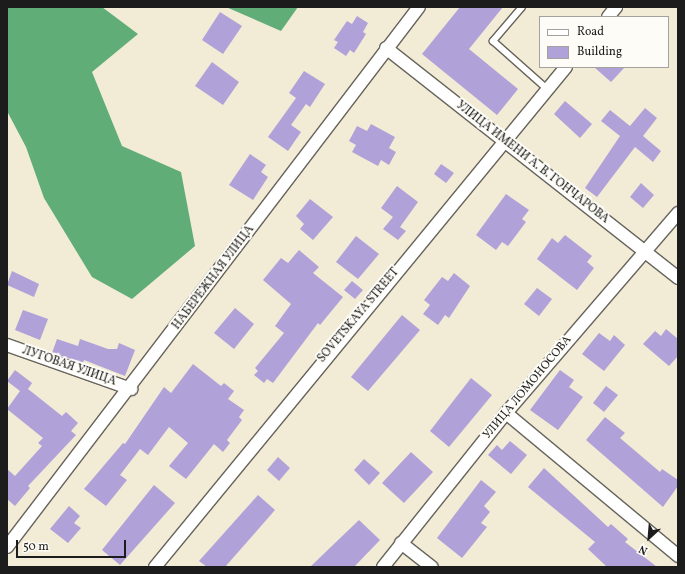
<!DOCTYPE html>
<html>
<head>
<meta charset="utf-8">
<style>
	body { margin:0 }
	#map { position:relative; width:685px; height:574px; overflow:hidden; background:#f2ebd5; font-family:Vollkorn,serif }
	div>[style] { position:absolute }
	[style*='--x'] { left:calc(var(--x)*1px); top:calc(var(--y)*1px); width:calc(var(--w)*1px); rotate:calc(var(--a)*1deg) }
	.forest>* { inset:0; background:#60ad77 }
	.building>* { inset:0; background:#b0a2d8 }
	.roads { filter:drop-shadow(1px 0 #67645d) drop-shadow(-1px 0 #67645d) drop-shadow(0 1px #67645d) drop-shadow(0 -1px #67645d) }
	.service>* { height:6px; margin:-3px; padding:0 3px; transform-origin:3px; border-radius:3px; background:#fff }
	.minor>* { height:12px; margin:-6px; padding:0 6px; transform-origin:6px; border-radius:6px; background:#fff }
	span { translate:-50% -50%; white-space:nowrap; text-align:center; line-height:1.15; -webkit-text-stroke:4px #fdfcf7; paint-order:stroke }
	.street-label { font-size:12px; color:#1c1c1c }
	.frame { position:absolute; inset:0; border:8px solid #1c1c1c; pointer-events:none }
	.legend { position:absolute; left:539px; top:16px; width:130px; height:52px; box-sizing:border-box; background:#fdfcf7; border:1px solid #a3a29f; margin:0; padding:5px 7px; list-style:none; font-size:12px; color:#1c1c1c }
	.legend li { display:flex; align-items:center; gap:8px; height:20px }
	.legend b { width:20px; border:1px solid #a3a29f }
	.north { position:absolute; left:629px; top:518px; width:40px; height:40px; -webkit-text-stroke:3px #fdfcf7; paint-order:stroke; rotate:206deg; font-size:11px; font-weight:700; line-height:16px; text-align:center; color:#1c1c1c }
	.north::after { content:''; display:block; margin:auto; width:14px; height:18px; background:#1c1c1c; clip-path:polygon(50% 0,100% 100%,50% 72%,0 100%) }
	.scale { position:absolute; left:16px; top:540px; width:110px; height:18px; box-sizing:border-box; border:2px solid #1c1c1c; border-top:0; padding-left:5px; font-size:12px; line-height:14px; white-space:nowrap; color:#1c1c1c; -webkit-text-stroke:3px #fdfcf7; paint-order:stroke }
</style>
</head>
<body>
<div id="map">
	<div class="forest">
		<div style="clip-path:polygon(7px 7px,102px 7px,138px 34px,92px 72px,122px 146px,181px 172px,195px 246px,132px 299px,92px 277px,44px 198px,26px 147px,7px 111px)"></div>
		<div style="clip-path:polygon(226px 7px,298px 7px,281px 31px)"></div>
	</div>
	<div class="building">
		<div style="clip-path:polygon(460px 7px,503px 7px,469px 49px,518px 89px,497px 115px,422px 54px)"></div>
		<div style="clip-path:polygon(220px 12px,242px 26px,223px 54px,202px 40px)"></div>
		<div style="clip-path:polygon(357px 16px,368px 23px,363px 32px,366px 34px,354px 53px,350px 50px,346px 56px,334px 48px,338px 42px,334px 40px,347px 21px,352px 24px)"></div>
		<div style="clip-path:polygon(212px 62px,239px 82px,223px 105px,195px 86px)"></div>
		<div style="clip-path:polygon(594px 67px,625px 67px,611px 82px)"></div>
		<div style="clip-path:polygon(304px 71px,325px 84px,310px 107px,306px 104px,291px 125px,301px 132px,288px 151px,268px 137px,296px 98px,289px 93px)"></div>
		<div style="clip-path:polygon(565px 101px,592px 124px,580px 138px,554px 114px)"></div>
		<div style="clip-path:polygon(645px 108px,657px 118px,643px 136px,661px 151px,653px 162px,635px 147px,597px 197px,585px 188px,620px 136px,601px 121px,610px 110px,630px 126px)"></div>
		<div style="clip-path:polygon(371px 124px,395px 137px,389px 148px,396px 152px,389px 165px,381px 160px,378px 166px,352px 152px,356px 145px,349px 141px,357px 126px,367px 131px)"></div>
		<div style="clip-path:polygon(250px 154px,266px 165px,261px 172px,268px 177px,253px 200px,229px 185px)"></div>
		<div style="clip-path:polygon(441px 164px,454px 173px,446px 183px,434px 174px)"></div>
		<div style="clip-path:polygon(641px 183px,654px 195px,643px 208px,630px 197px)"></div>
		<div style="clip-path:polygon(397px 186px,418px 202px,400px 227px,406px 231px,398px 240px,383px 229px,393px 217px,381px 208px)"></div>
		<div style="clip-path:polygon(506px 194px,529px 210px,522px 219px,526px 222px,508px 246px,502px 242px,496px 250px,476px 235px)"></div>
		<div style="clip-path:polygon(310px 199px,333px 217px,313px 240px,300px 229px,304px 224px,296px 216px)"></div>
		<div style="clip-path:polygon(565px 235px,592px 256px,587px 262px,594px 268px,577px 290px,537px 259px,552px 238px,558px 243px)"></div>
		<div style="clip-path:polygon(356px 236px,379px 254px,358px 279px,336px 262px)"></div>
		<div style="clip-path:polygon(299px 250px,319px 267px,313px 273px,343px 297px,320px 325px,318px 323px,273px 383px,267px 379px,264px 383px,254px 375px,258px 371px,255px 368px,284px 333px,275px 326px,291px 304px,263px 280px,281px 258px,288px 263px)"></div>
		<div style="clip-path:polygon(12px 271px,39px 284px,34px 297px,7px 285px)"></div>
		<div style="clip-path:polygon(454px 273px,470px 286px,449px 318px,445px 315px,438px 325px,423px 314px,430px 305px,424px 300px,442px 277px,448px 281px)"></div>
		<div style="clip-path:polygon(352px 281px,363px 290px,355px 299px,344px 290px)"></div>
		<div style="clip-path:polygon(537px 288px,552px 299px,539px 316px,524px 304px)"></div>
		<div style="clip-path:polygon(235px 308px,254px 324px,234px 349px,214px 333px)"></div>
		<div style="clip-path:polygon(23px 310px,48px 319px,40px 340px,15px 330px)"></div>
		<div style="clip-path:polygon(402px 315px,420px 330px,368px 391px,351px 377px)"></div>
		<div style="clip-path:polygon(666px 329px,678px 339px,678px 356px,669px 366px,643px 344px,655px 331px,661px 336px)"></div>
		<div style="clip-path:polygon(599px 333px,610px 341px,614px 335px,625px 345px,604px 371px,582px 354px)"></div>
		<div style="clip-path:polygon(57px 339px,78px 346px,80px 339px,108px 349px,117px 349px,119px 343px,135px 350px,125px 376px,84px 360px,83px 363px,52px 353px)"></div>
		<div style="clip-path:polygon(193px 364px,221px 386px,224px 383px,234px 391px,228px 399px,244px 410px,239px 417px,242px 420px,227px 440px,230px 443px,223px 452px,214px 444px,186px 479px,169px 466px,188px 443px,169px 427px,148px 455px,140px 449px,120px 475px,127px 480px,106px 506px,84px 489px,123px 443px,125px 444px,164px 387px,171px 393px)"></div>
		<div style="clip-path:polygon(15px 370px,32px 383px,28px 389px,62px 416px,66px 412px,78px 423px,71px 431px,76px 435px,28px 486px,30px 488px,15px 506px,7px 499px,7px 469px,15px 476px,42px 446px,38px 443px,43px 438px,7px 409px,20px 391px,7px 381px)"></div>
		<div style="clip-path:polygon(560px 370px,574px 380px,569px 387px,583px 397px,558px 430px,530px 410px)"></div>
		<div style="clip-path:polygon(471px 378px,492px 395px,449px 447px,430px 431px)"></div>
		<div style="clip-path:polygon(606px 386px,618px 395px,604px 412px,593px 403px)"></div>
		<div style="clip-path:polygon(605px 417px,625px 433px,620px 438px,660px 472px,662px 469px,678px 480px,678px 486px,663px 507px,586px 440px)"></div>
		<div style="clip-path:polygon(510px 441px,527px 455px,511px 474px,488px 455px,497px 445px,502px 450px)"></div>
		<div style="clip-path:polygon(411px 452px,433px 472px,404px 503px,382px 483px)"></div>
		<div style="clip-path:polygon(278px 457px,290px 468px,279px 481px,267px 470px)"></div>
		<div style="clip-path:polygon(364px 459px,380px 473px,369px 485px,354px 470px)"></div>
		<div style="clip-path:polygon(544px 468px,608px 527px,611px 524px,628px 539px,625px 542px,657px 567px,607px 567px,588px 549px,595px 542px,528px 487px)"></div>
		<div style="clip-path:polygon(481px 480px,496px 492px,484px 506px,490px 512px,481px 523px,487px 527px,462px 558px,437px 538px)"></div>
		<div style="clip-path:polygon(154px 485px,175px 503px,120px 565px,102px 550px)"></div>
		<div style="clip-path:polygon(258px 495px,275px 510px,225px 567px,207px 567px,199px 561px)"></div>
		<div style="clip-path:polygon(69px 506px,80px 516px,74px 523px,81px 528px,68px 543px,50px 529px)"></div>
		<div style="clip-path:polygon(359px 520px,380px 540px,354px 567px,310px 567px)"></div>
	</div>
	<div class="roads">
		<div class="service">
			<div style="--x:522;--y:7;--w:45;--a:130.5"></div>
			<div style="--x:493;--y:41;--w:72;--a:41.6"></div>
		</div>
		<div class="minor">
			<div style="--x:608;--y:17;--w:13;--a:-51"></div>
			<div style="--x:386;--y:48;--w:372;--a:38.2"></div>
			<div style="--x:7;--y:345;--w:132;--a:19.5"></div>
			<div style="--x:506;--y:413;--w:224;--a:39.7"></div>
			<div style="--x:401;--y:543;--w:39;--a:38"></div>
			<div style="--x:7;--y:547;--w:679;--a:-52.66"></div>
			<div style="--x:155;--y:567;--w:647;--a:-50.58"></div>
			<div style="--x:383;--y:567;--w:197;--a:-51.4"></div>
			<div style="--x:506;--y:413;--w:264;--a:-49.3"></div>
		</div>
	</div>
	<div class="street-label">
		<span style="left:532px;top:163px;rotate:38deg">УЛИЦА ИМЕНИ А. В. ГОНЧАРОВА</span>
		<span style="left:214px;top:278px;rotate:-53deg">НАБЕРЕЖНАЯ УЛИЦА</span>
		<span style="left:359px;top:316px;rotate:-50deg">SOVETSKAYA STREET</span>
		<span style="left:69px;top:367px;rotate:19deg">ЛУГОВАЯ УЛИЦА</span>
		<span style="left:528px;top:388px;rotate:-50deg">УЛИЦА ЛОМОНОСОВА</span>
	</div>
	<div class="frame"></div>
	<ul class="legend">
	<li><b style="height:5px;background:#fff"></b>Road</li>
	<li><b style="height:11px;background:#b0a2d8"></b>Building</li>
	</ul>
	<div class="north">N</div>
	<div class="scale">50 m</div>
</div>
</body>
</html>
